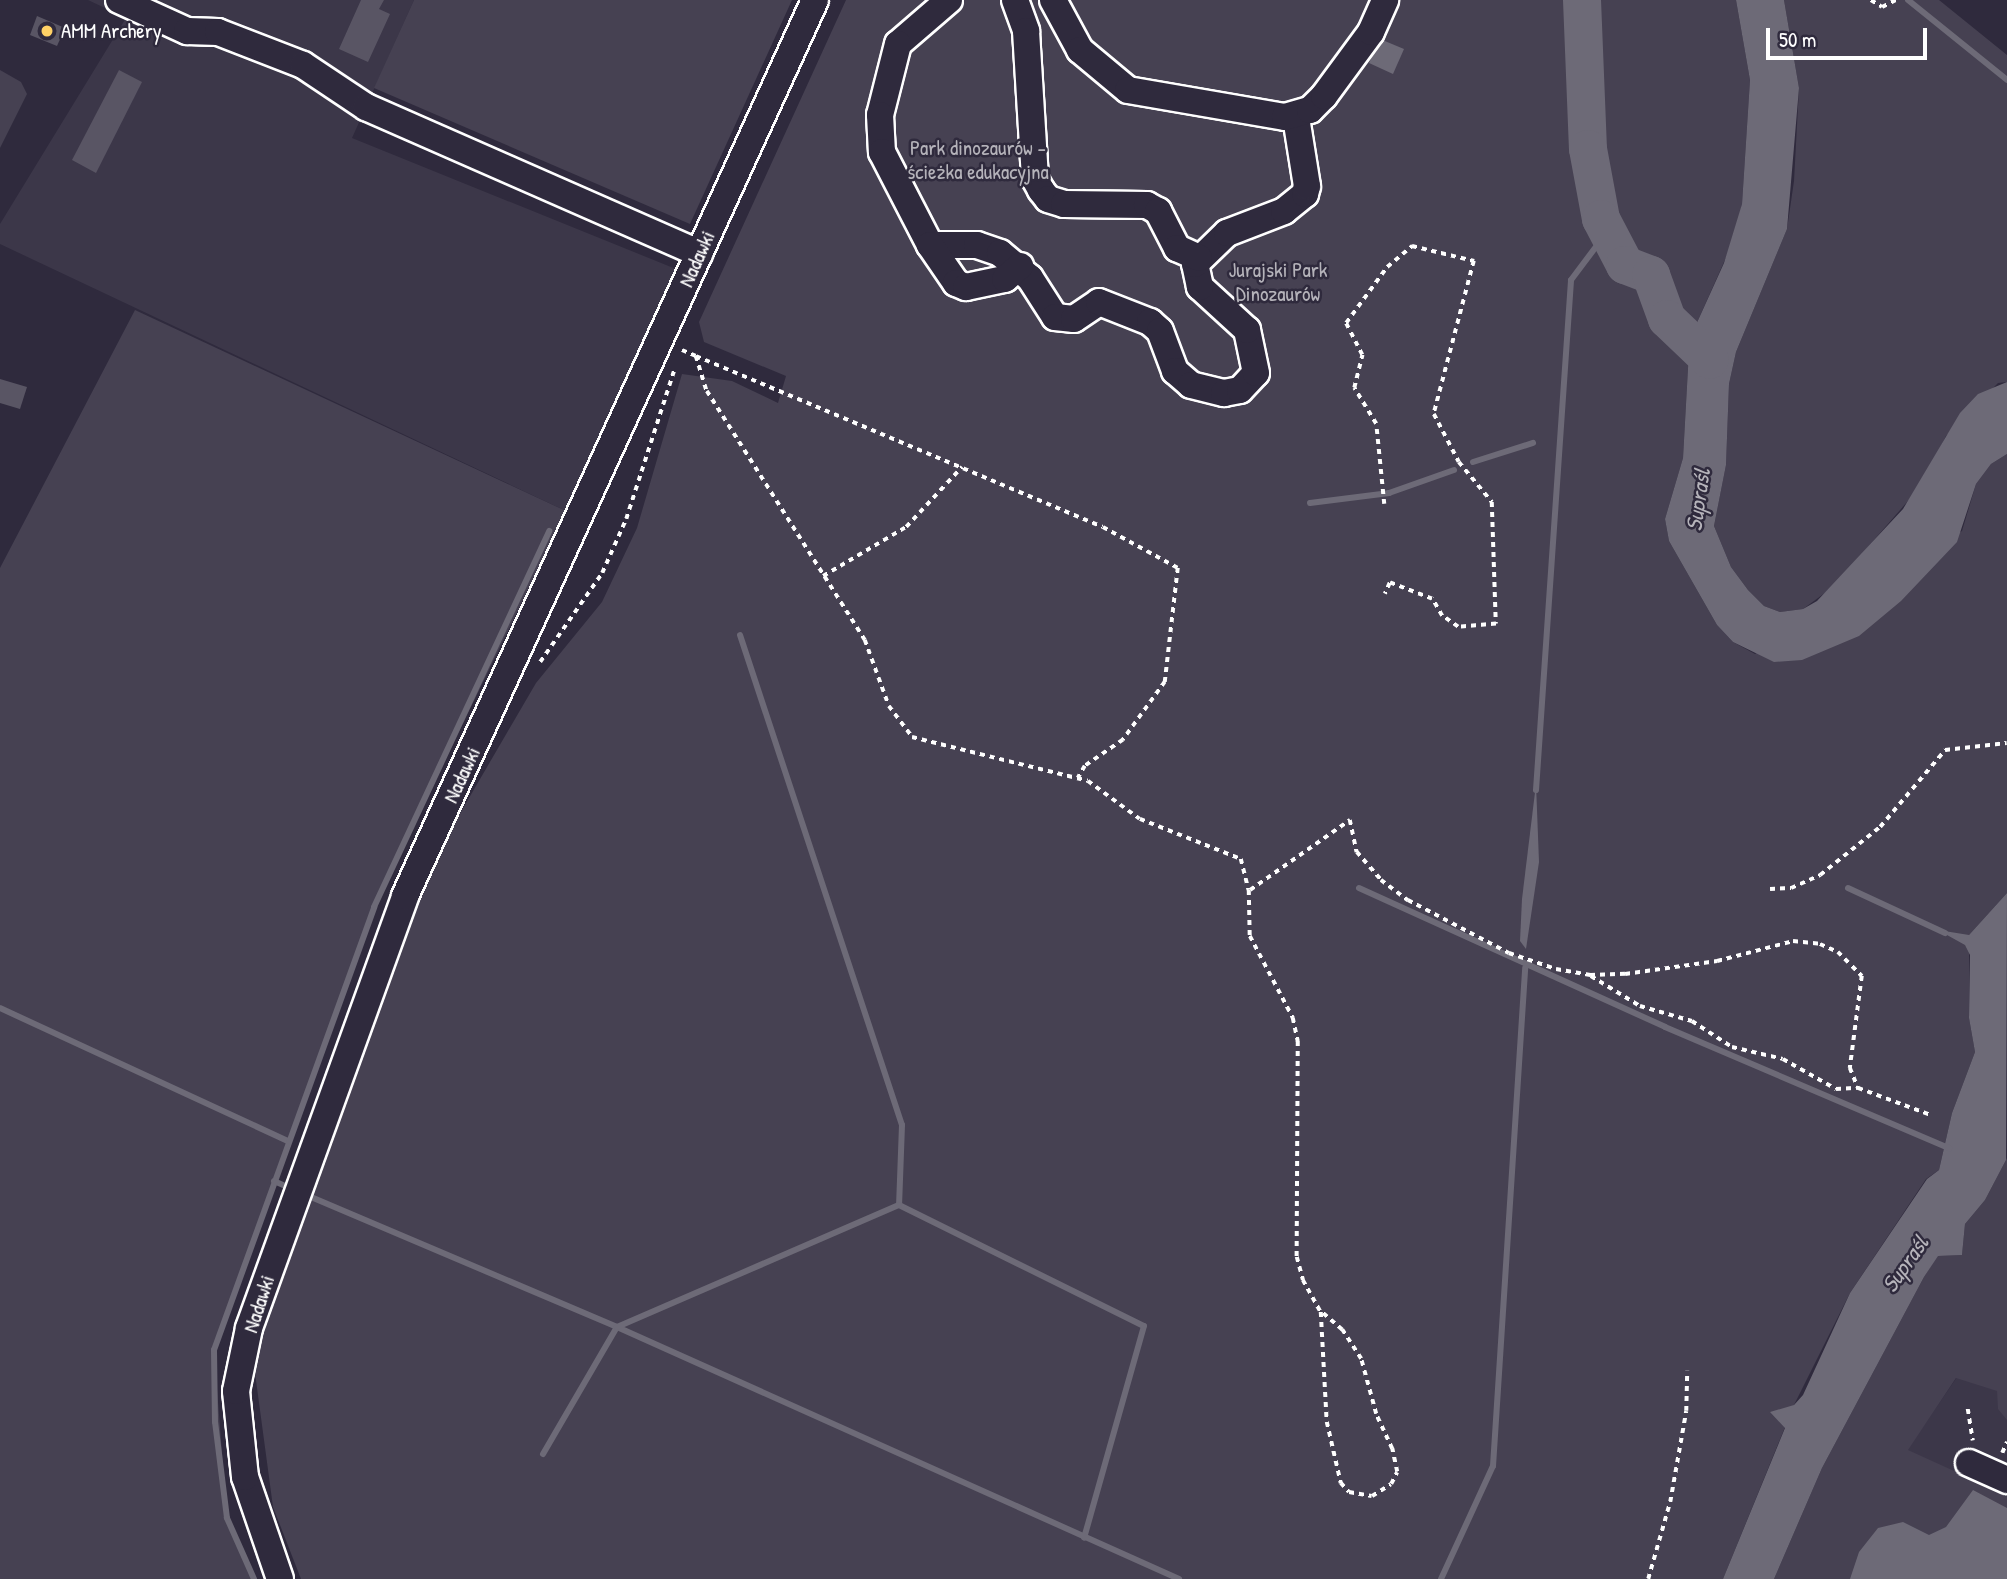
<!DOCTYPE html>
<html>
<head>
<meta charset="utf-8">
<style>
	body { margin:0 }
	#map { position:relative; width:2007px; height:1579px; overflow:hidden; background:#2f2a3d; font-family:"Patrick Hand",sans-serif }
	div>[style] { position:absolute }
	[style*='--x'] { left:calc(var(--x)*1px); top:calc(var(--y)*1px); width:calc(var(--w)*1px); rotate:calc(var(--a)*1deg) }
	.built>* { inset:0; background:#3c3749 }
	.green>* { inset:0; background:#464152 }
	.water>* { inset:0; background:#6d6a77 }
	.stream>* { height:6px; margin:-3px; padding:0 3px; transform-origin:3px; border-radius:3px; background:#6d6a77 }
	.river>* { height:38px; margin:-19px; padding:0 19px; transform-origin:19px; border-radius:19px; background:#6d6a77 }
	.building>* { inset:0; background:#595564 }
	.path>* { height:3.5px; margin-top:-1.75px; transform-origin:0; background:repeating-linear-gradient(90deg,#fff 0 5px,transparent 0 10px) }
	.roads { filter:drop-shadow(2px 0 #fff) drop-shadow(-2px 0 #fff) drop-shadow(0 2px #fff) drop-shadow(0 -2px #fff) }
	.minor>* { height:26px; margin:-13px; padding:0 13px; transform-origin:13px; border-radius:13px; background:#2f2a3d }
	.dots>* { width:19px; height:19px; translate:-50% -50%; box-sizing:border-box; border:4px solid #2f2a3d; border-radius:50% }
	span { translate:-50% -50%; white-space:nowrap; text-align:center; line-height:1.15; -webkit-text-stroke:5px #2f2a3d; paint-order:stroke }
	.poi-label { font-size:21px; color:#fff }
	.left { translate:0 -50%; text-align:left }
	.park-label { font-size:21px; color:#b5b3ba }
	.street-label { font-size:21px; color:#fff }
	.water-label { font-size:23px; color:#b6b4bb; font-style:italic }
	.scale { position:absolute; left:1766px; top:28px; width:161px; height:32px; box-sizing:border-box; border:4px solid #fff; border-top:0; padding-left:9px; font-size:21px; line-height:24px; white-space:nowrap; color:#fff; -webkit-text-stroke:5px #2f2a3d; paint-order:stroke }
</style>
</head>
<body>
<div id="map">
	<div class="built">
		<div style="clip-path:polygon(88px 0,414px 0,352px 138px,676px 269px,566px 511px,0 244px,0 224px,126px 18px)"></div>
		<div style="clip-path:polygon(2007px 1304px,2007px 1579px,1820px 1579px,1907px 1450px)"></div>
	</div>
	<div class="green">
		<div style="clip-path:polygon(414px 0,792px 0,690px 224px,374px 88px)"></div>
		<div style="clip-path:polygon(846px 0,1736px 0,1750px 80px,1742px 204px,1736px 235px,1695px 327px,1685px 336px,1689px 350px,1683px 458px,1665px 519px,1669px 541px,1717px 625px,1733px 642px,1755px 654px,1962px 531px,1976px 484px,1991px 464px,2007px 454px,2007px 893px,1969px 935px,1969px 1018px,1975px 1052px,1952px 1113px,1939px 1170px,1926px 1179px,1850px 1293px,1794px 1405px,1723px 1579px,301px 1579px,273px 1507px,253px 1358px,420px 897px,448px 834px,536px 683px,602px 602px,637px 528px,682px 374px,732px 381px,778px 403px,786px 376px,704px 342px,699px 322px)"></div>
		<div style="clip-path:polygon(1784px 0,1939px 0,2007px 55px,2007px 382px,1998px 383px,1946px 436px,1921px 486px,1833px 587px,1803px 609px,1780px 612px,1764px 606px,1748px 590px,1731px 567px,1714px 526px,1726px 465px,1729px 384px,1736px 352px,1787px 229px,1794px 181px,1799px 88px)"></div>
		<div style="clip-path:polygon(0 70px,21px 82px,27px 94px,0 148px)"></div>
		<div style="clip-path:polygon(135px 310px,566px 511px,374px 907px,214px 1350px,227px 1518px,255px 1579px,0 1579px,0 568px)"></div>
		<div style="clip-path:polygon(2007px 1158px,2007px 1420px,1998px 1409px,1997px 1391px,1956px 1378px,1908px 1450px,2007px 1495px,2007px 1579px,1774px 1579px,1822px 1468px,1924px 1277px,1937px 1256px,1962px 1255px,1965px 1224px,1985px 1200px)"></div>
	</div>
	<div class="water">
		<div style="clip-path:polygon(1736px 0,1784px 0,1799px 88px,1787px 229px,1736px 352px,1729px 384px,1726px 465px,1714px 526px,1731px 567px,1748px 590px,1764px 606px,1780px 612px,1803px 609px,1817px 601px,1903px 509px,1960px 413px,1978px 394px,2007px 382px,2007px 454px,1991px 464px,1976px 484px,1957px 542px,1901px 601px,1859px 636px,1802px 660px,1774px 662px,1733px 642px,1717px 625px,1669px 541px,1665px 519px,1683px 458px,1689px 350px,1685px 336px,1695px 327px,1724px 263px,1742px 204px,1750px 80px)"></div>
		<div style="clip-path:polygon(1380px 39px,1404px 49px,1393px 74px,1369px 63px)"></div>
		<div style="clip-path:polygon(1536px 784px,1539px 862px,1526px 949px,1520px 941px,1522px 899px)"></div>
		<div style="clip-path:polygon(2007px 893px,2006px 1160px,1985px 1200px,1965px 1224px,1962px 1255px,1938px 1256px,1924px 1277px,1822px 1468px,1774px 1579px,1723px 1579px,1785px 1428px,1770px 1412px,1794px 1405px,1803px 1395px,1850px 1293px,1927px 1179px,1939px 1170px,1952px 1113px,1975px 1052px,1969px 1018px,1970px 955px,1965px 945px,1938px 930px,1969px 935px)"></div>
		<div style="clip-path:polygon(1973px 1490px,2007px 1508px,2007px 1579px,1850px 1579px,1859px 1552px,1878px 1528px,1903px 1522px,1929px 1535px,1946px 1527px)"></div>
	</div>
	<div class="stream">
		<div style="--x:1908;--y:0;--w:127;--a:38.9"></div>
		<div style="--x:1473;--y:462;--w:63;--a:-17.6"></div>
		<div style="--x:1310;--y:503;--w:80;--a:-7.2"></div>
		<div style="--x:1389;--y:493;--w:69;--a:-19.5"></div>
		<div style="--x:740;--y:635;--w:516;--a:71.71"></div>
		<div style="--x:902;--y:1125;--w:80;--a:92.1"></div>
		<div style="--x:899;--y:1205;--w:273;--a:26.3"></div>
		<div style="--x:1144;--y:1326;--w:220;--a:105.8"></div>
		<div style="--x:1536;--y:790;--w:511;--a:-86.07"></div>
		<div style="--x:1571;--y:280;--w:60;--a:-53.1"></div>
		<div style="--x:1359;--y:888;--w:336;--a:24.4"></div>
		<div style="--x:1665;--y:1027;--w:309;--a:23.1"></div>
		<div style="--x:1848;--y:888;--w:107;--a:24.9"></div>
		<div style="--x:0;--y:1008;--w:317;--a:24.8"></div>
		<div style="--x:274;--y:1181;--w:12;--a:24"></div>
		<div style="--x:311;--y:1197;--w:332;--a:23"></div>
		<div style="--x:617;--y:1327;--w:616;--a:24.15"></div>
		<div style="--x:543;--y:1454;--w:147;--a:-59.8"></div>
		<div style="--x:617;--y:1327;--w:307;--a:-23.4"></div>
		<div style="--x:254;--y:1579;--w:67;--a:-113.9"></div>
		<div style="--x:227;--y:1518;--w:97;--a:-97.1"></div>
		<div style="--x:215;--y:1422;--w:72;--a:-90.8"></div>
		<div style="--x:214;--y:1350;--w:471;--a:-70.1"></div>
		<div style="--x:374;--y:907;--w:415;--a:-65"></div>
		<div style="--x:1441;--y:1579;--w:124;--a:-65.3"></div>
		<div style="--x:1493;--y:1466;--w:499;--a:-86.3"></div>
	</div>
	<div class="river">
		<div style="--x:1582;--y:0;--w:149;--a:87.7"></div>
		<div style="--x:1588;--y:149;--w:71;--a:79.5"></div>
		<div style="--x:1601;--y:219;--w:52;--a:62.4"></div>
		<div style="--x:1625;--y:265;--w:28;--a:21"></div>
		<div style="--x:1651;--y:275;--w:47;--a:70"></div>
		<div style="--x:1667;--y:319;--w:59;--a:43.6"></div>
	</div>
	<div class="building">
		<div style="clip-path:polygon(361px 0,384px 0,379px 9px,390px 14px,368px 62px,339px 49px)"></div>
		<div style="clip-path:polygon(37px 16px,65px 28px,57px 46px,30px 35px)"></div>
		<div style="clip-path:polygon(119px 70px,142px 82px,96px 173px,72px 160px)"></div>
		<div style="clip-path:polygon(0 379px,27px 387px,20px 409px,0 403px)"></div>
	</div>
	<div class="path">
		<div style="--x:1871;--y:0;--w:13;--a:32"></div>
		<div style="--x:1882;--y:7;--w:16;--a:-27"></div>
		<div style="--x:682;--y:350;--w:15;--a:23"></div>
		<div style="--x:696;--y:356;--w:37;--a:73"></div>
		<div style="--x:707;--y:391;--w:295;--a:57.6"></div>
		<div style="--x:865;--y:640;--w:70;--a:70"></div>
		<div style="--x:889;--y:706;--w:39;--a:53"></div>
		<div style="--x:912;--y:737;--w:181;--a:14"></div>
		<div style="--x:1088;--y:781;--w:64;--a:36.2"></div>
		<div style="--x:1140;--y:819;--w:109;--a:21.6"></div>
		<div style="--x:1241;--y:859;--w:32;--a:76"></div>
		<div style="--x:1249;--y:890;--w:46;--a:88.8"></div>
		<div style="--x:1250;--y:936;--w:93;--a:62.3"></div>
		<div style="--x:1293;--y:1018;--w:24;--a:78"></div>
		<div style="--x:1298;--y:1041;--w:216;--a:90.3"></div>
		<div style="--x:1297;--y:1257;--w:24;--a:75"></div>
		<div style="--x:1303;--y:1280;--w:37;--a:61"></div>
		<div style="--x:1321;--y:1312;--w:110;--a:86.9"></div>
		<div style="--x:1327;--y:1422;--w:63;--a:77.1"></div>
		<div style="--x:1341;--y:1483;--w:12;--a:48"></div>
		<div style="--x:1349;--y:1492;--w:23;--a:10"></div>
		<div style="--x:1372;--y:1496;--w:22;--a:-32"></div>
		<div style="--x:1391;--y:1484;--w:13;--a:-63"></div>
		<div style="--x:1397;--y:1472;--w:24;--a:-102"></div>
		<div style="--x:1392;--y:1449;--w:38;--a:-115"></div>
		<div style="--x:1376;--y:1414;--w:57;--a:-105.3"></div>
		<div style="--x:1361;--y:1359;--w:35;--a:-123"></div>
		<div style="--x:1342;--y:1330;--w:28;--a:-139"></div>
		<div style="--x:696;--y:356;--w:441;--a:22.8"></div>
		<div style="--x:1103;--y:527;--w:85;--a:28.7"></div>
		<div style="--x:1178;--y:568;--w:115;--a:96.5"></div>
		<div style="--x:1165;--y:682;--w:72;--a:125.9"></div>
		<div style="--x:1123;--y:740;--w:46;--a:145.6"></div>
		<div style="--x:1085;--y:766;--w:14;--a:120"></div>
		<div style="--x:1384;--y:504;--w:80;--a:-95.7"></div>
		<div style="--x:1376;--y:424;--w:42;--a:-121.4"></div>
		<div style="--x:1354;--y:388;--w:34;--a:-76"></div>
		<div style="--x:1362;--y:355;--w:36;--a:-117"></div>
		<div style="--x:1346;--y:323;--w:69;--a:-53.8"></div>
		<div style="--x:1387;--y:267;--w:33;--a:-40"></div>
		<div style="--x:1412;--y:246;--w:64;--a:13.6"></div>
		<div style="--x:1474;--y:261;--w:158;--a:104.7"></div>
		<div style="--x:1434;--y:414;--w:54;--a:62.5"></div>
		<div style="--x:1459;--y:462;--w:52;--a:50.5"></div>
		<div style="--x:1492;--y:502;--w:122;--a:88.1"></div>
		<div style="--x:1496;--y:624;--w:38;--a:175"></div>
		<div style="--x:1458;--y:627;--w:19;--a:-145"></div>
		<div style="--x:1442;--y:616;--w:20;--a:-120"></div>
		<div style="--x:1432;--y:599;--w:45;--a:-159.1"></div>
		<div style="--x:1390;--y:583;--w:12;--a:114"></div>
		<div style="--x:823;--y:576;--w:96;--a:-30.6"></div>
		<div style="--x:906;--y:527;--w:82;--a:-47"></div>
		<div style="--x:540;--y:662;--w:108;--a:-55.1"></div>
		<div style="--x:602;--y:573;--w:59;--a:-66"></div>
		<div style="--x:626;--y:519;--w:157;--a:-72.1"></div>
		<div style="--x:1770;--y:889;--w:21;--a:-3"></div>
		<div style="--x:1791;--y:888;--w:32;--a:-24"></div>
		<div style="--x:1820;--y:875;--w:77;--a:-38.7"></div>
		<div style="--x:1880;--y:827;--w:101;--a:-49.8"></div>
		<div style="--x:1945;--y:750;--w:62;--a:-6.4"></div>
		<div style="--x:1250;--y:890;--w:122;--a:-35"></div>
		<div style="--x:1350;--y:820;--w:33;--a:78"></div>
		<div style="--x:1357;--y:852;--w:37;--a:49"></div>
		<div style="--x:1381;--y:880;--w:34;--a:37"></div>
		<div style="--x:1408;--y:900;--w:114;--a:27.7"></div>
		<div style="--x:1509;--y:953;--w:50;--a:18.8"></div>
		<div style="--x:1556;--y:969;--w:35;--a:10"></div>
		<div style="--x:1590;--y:975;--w:35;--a:-2"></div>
		<div style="--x:1625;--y:974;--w:93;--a:-8"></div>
		<div style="--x:1717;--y:961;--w:79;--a:-14.7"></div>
		<div style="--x:1793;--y:941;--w:27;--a:6"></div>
		<div style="--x:1820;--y:944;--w:20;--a:24"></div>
		<div style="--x:1838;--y:952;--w:34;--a:45"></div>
		<div style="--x:1862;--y:976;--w:93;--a:97.4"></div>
		<div style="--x:1850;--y:1068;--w:22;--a:68"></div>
		<div style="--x:1858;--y:1088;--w:78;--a:20.3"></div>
		<div style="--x:1591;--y:976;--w:57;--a:31.5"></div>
		<div style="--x:1640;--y:1006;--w:54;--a:16.1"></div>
		<div style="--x:1692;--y:1021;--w:48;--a:33"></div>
		<div style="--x:1732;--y:1047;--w:52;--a:13.2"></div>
		<div style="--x:1783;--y:1059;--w:61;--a:29.5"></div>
		<div style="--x:1836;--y:1089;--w:22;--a:-3"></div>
		<div style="--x:1968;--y:1409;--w:32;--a:81"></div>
		<div style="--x:2002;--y:1453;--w:12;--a:-66"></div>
		<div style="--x:1648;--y:1579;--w:80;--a:-74.1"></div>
		<div style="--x:1670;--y:1502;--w:92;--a:-80"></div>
		<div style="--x:1686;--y:1411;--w:40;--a:-88.6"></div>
	</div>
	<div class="roads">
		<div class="minor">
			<div style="--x:119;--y:0;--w:75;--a:24.5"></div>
			<div style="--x:187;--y:31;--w:31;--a:2"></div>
			<div style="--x:218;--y:32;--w:91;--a:21.2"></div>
			<div style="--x:303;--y:65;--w:76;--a:33.7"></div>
			<div style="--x:366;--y:107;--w:364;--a:23.7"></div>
			<div style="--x:949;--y:0;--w:67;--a:139.2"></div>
			<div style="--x:898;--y:44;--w:73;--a:104.2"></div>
			<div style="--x:880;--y:115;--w:37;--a:87"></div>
			<div style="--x:882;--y:152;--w:105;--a:62.7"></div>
			<div style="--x:930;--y:245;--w:47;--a:0"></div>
			<div style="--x:977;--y:245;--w:24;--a:19"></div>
			<div style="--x:1000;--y:253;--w:39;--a:40"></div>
			<div style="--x:1030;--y:278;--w:46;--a:57.3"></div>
			<div style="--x:1055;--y:317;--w:19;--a:6"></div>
			<div style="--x:1074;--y:319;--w:30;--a:-34"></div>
			<div style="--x:1099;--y:302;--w:55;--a:21.4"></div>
			<div style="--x:1150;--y:322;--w:13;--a:42"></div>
			<div style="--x:1160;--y:331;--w:43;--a:69.4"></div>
			<div style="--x:1175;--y:371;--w:21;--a:41"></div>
			<div style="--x:1191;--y:385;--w:34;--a:14"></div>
			<div style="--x:1224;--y:393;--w:16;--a:-11"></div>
			<div style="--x:1240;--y:390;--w:23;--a:-47"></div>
			<div style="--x:1256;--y:373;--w:44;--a:-101.8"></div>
			<div style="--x:1247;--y:330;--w:64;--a:-137.5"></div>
			<div style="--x:1200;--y:287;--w:24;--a:-102"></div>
			<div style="--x:1195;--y:264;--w:45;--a:-44.1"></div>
			<div style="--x:1227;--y:233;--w:61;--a:-21.1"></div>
			<div style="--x:1284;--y:211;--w:27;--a:-39"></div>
			<div style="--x:1305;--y:194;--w:8;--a:-76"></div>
			<div style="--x:1307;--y:186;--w:70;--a:-99.1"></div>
			<div style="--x:1015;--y:0;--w:33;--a:70"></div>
			<div style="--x:1026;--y:31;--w:148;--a:86.5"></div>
			<div style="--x:1035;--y:179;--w:13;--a:61"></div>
			<div style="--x:1041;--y:190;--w:11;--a:52"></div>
			<div style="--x:1048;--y:199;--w:17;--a:17"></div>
			<div style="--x:1064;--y:204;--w:83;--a:0.7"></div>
			<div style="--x:1147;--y:205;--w:13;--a:29"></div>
			<div style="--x:1158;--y:211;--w:42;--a:62.8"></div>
			<div style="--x:1177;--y:248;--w:24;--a:24"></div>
			<div style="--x:1053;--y:0;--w:57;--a:61.6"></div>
			<div style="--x:1080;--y:50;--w:62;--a:39.8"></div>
			<div style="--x:1128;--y:90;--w:159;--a:9.8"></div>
			<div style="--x:1285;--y:117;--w:26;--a:-16"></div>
			<div style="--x:1310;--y:110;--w:20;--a:-45"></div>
			<div style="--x:1324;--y:96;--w:79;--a:-53.7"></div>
			<div style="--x:1371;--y:32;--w:35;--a:-66"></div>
			<div style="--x:930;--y:245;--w:46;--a:55.6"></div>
			<div style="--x:956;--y:283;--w:11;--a:22"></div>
			<div style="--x:966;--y:287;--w:40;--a:-12"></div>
			<div style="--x:1005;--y:279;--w:20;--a:-41"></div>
			<div style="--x:1969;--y:1463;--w:42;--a:24.1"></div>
			<div style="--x:280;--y:1579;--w:108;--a:-108.9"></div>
			<div style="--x:245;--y:1477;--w:86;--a:-96"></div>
			<div style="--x:236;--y:1391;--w:64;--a:-78.3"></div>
			<div style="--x:249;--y:1328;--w:459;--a:-70.1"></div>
			<div style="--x:405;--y:896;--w:985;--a:-65.41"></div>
		</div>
	</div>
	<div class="dots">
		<div style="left:47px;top:31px;background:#ffd166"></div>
	</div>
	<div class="poi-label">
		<span class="left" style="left:61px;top:31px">AMM Archery</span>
	</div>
	<div class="park-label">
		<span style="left:978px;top:160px">Park dinozaurów -<br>ścieżka edukacyjna</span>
		<span style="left:1278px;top:282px">Jurajski Park<br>Dinozaurów</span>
	</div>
	<div class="street-label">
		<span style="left:697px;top:259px;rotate:-66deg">Nadawki</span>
		<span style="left:462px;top:775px;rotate:-65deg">Nadawki</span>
		<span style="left:259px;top:1304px;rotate:-72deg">Nadawki</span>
	</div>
	<div class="water-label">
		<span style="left:1698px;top:500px;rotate:-82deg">Supraśl</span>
		<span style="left:1905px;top:1264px;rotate:-55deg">Supraśl</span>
	</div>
	<div class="scale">50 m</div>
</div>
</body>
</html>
